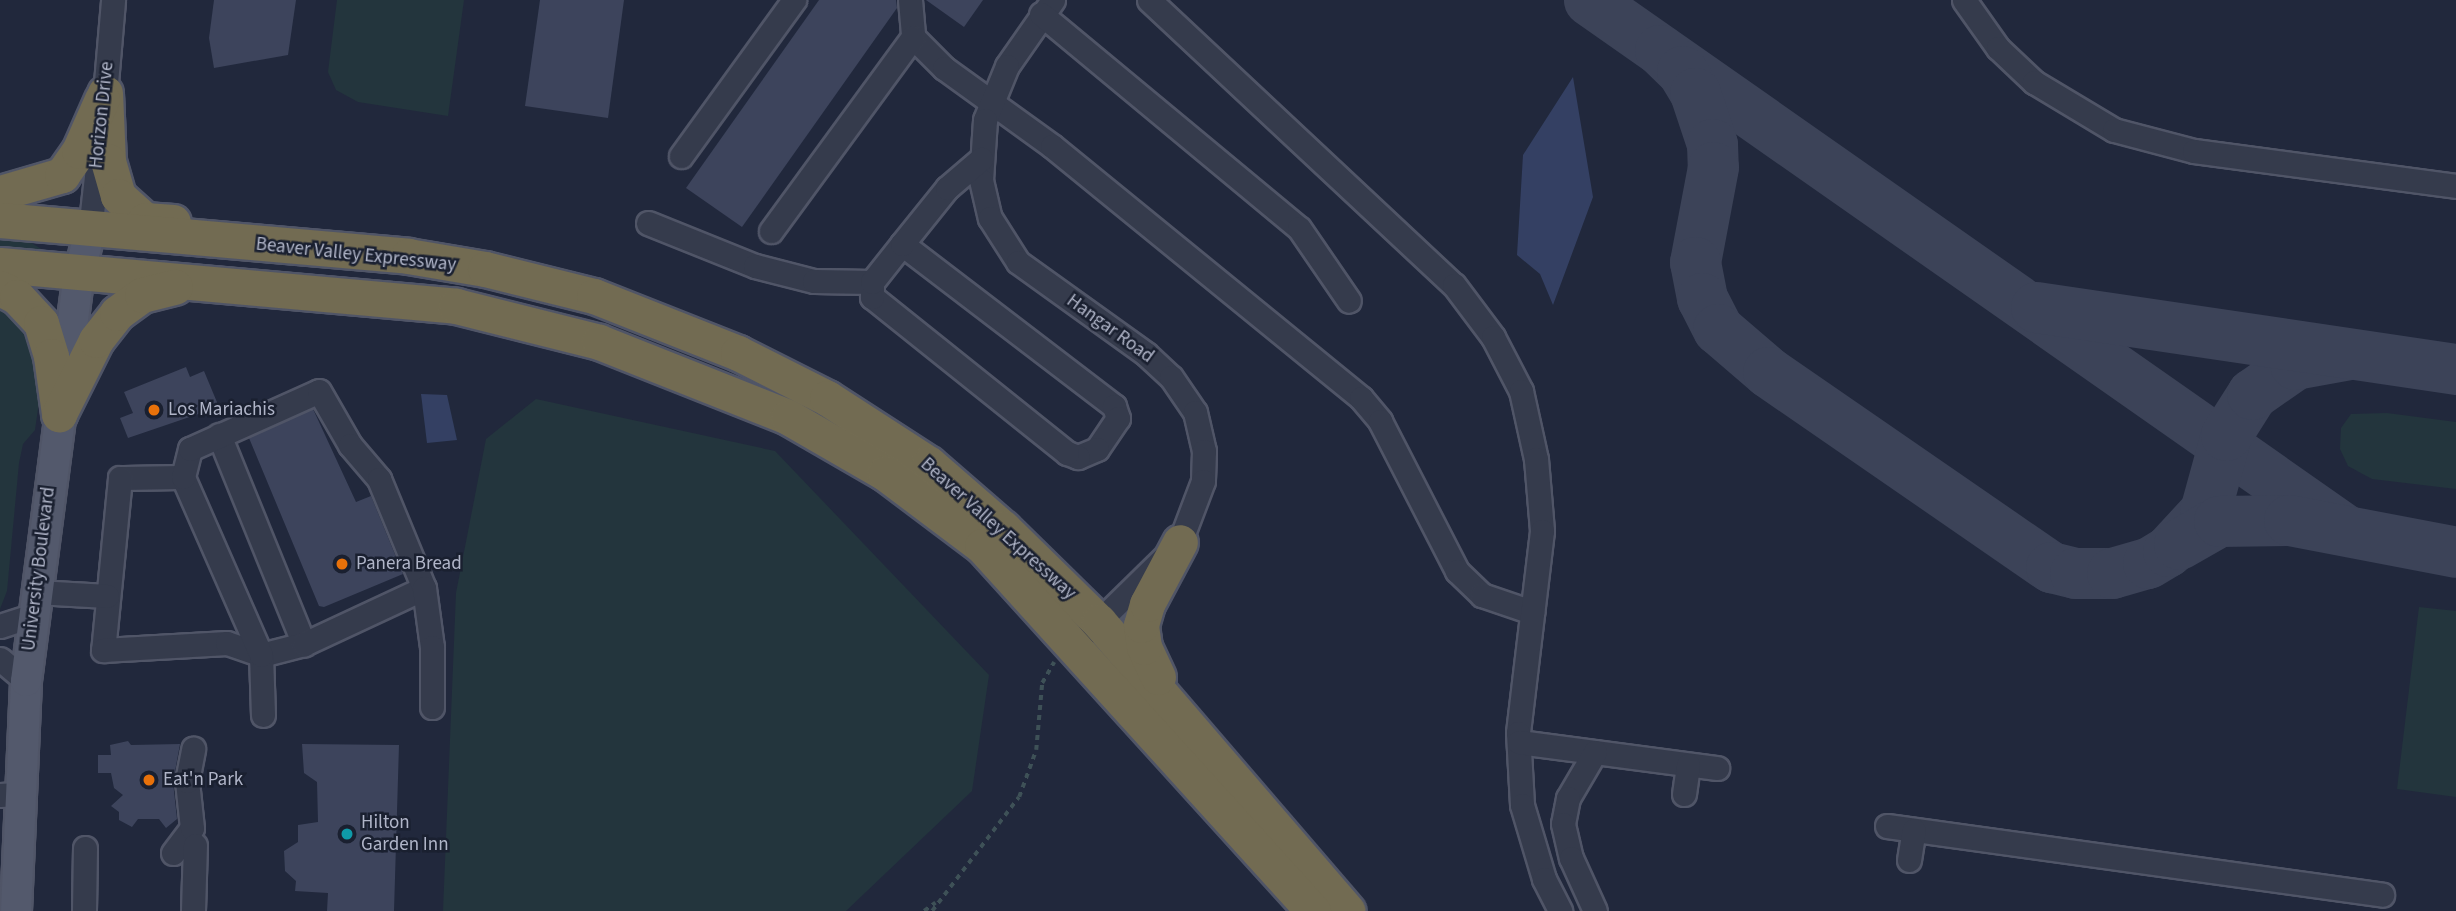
<!DOCTYPE html>
<html>
<head>
<meta charset="utf-8">
<style>
	body { margin:0 }
	#map { position:relative; width:2456px; height:911px; overflow:hidden; background:#21283c; font-family:"Source Sans 3",sans-serif }
	div>[style] { position:absolute }
	[style*='--x'] { left:calc(var(--x)*1px); top:calc(var(--y)*1px); width:calc(var(--w)*1px); rotate:calc(var(--a)*1deg) }
	.green>* { inset:0; background:#23353d }
	.water>* { inset:0; background:#344063 }
	.taxiway>* { height:51px; margin:-25.5px; padding:0 25.5px; transform-origin:25.5px; border-radius:25.5px; background:#3c4358 }
	.building>* { inset:0; background:#3d445c }
	.path>* { height:3.5px; margin-top:-1.75px; transform-origin:0; background:repeating-linear-gradient(90deg,#3e5157 0 5px,transparent 0 10px) }
	.roads { filter:drop-shadow(2px 0 #505567) drop-shadow(-2px 0 #505567) drop-shadow(0 2px #505567) drop-shadow(0 -2px #505567) }
	.minor>* { height:23px; margin:-11.5px; padding:0 11.5px; transform-origin:11.5px; border-radius:11.5px; background:#353b4c }
	.major>* { height:30px; margin:-15px; padding:0 15px; transform-origin:15px; border-radius:15px; background:#53596c }
	.highway>* { height:35px; margin:-17.5px; padding:0 17.5px; transform-origin:17.5px; border-radius:17.5px; background:#726b52 }
	.dots>* { width:19px; height:19px; translate:-50% -50%; box-sizing:border-box; border:4px solid #1a2030; border-radius:50% }
	span { translate:-50% -50%; white-space:nowrap; text-align:center; line-height:1.15; -webkit-text-stroke:5px #1a2030; paint-order:stroke }
	.street-label { font-size:19px; color:#b0b5c8 }
	.poi-label { font-size:19px; color:#b0b5c8 }
	.left { translate:0 -50%; text-align:left }
</style>
</head>
<body>
<div id="map">
	<div class="green">
		<div style="clip-path:polygon(337px 0,464px 0,448px 116px,358px 102px,336px 90px,328px 72px)"></div>
		<div style="clip-path:polygon(0 231px,22px 237px,51px 255px,0 254px)"></div>
		<div style="clip-path:polygon(0 297px,29px 331px,43px 374px,35px 430px,23px 444px,19px 463px,7px 591px,0 609px)"></div>
		<div style="clip-path:polygon(536px 399px,775px 451px,989px 675px,972px 791px,846px 911px,443px 911px,456px 593px,486px 439px)"></div>
		<div style="clip-path:polygon(2387px 413px,2456px 422px,2456px 489px,2372px 479px,2348px 466px,2340px 449px,2341px 428px,2351px 414px)"></div>
		<div style="clip-path:polygon(2419px 607px,2456px 611px,2456px 797px,2397px 789px)"></div>
	</div>
	<div class="water">
		<div style="clip-path:polygon(1573px 77px,1593px 197px,1553px 305px,1540px 274px,1517px 255px,1523px 155px)"></div>
		<div style="clip-path:polygon(421px 394px,447px 395px,457px 440px,427px 443px)"></div>
	</div>
	<div class="taxiway">
		<div style="--x:1589;--y:0;--w:922;--a:35.02"></div>
		<div style="--x:1660;--y:50;--w:30;--a:44"></div>
		<div style="--x:1682;--y:71;--w:26;--a:59"></div>
		<div style="--x:1695;--y:93;--w:54;--a:71.6"></div>
		<div style="--x:1712;--y:144;--w:23;--a:88"></div>
		<div style="--x:1713;--y:167;--w:97;--a:100.7"></div>
		<div style="--x:1695;--y:262;--w:37;--a:79"></div>
		<div style="--x:1702;--y:298;--w:35;--a:63"></div>
		<div style="--x:1718;--y:329;--w:66;--a:40.7"></div>
		<div style="--x:1768;--y:372;--w:344;--a:34.6"></div>
		<div style="--x:2051;--y:567;--w:25;--a:14"></div>
		<div style="--x:2075;--y:573;--w:37;--a:0"></div>
		<div style="--x:2112;--y:573;--w:37;--a:-16"></div>
		<div style="--x:2148;--y:563;--w:23;--a:-31"></div>
		<div style="--x:2168;--y:551;--w:54;--a:-47.2"></div>
		<div style="--x:2205;--y:511;--w:79;--a:-74.6"></div>
		<div style="--x:2226;--y:435;--w:49;--a:-57.6"></div>
		<div style="--x:2252;--y:394;--w:52;--a:-34.9"></div>
		<div style="--x:2295;--y:364;--w:56;--a:-10.3"></div>
		<div style="--x:2036;--y:307;--w:425;--a:8.4"></div>
		<div style="--x:2179;--y:544;--w:46;--a:-29.9"></div>
		<div style="--x:2219;--y:521;--w:70;--a:-0.8"></div>
		<div style="--x:2289;--y:520;--w:170;--a:10.8"></div>
	</div>
	<div class="building">
		<div style="clip-path:polygon(214px 0,296px 0,288px 55px,214px 68px,209px 38px)"></div>
		<div style="clip-path:polygon(540px 0,624px 0,608px 118px,525px 106px)"></div>
		<div style="clip-path:polygon(819px 0,896px 0,897px 8px,742px 227px,686px 188px)"></div>
		<div style="clip-path:polygon(926px 0,983px 0,964px 27px)"></div>
		<div style="clip-path:polygon(186px 367px,190px 377px,204px 371px,219px 407px,128px 438px,120px 418px,133px 413px,124px 392px)"></div>
		<div style="clip-path:polygon(313px 409px,356px 502px,371px 496px,403px 574px,324px 607px,319px 606px,249px 438px)"></div>
		<div style="clip-path:polygon(128px 741px,131px 745px,180px 744px,173px 782px,177px 819px,166px 828px,159px 819px,138px 819px,132px 827px,119px 820px,119px 812px,111px 806px,123px 795px,114px 788px,111px 773px,98px 773px,98px 755px,111px 755px,110px 745px)"></div>
		<div style="clip-path:polygon(302px 744px,399px 745px,394px 911px,327px 911px,328px 893px,295px 891px,296px 881px,285px 871px,284px 851px,298px 842px,298px 825px,318px 822px,317px 782px,304px 773px)"></div>
	</div>
	<div class="path">
		<div style="--x:924;--y:911;--w:14;--a:-36"></div>
		<div style="--x:932;--y:911;--w:143;--a:-52.7"></div>
		<div style="--x:1019;--y:797;--w:50;--a:-70.1"></div>
		<div style="--x:1036;--y:750;--w:67;--a:-84.9"></div>
		<div style="--x:1042;--y:683;--w:24;--a:-60"></div>
	</div>
	<div class="roads">
		<div class="minor">
			<div style="--x:910;--y:0;--w:37;--a:85"></div>
			<div style="--x:913;--y:37;--w:44;--a:45"></div>
			<div style="--x:944;--y:68;--w:133;--a:35.8"></div>
			<div style="--x:1052;--y:146;--w:399;--a:39.2"></div>
			<div style="--x:1361;--y:398;--w:30;--a:50"></div>
			<div style="--x:1380;--y:421;--w:169;--a:62.8"></div>
			<div style="--x:1457;--y:571;--w:35;--a:44"></div>
			<div style="--x:1482;--y:595;--w:53;--a:18.8"></div>
			<div style="--x:1053;--y:0;--w:80;--a:124.9"></div>
			<div style="--x:1007;--y:66;--w:58;--a:112.2"></div>
			<div style="--x:985;--y:120;--w:60;--a:93.8"></div>
			<div style="--x:981;--y:180;--w:39;--a:77"></div>
			<div style="--x:990;--y:218;--w:52;--a:57.5"></div>
			<div style="--x:1018;--y:262;--w:158;--a:35.7"></div>
			<div style="--x:1146;--y:354;--w:34;--a:43"></div>
			<div style="--x:1171;--y:377;--w:42;--a:55.6"></div>
			<div style="--x:1195;--y:412;--w:40;--a:77"></div>
			<div style="--x:1204;--y:451;--w:30;--a:92"></div>
			<div style="--x:1203;--y:481;--w:65;--a:110.7"></div>
			<div style="--x:1180;--y:542;--w:127;--a:135.6"></div>
			<div style="--x:1149;--y:0;--w:417;--a:43.1"></div>
			<div style="--x:1454;--y:285;--w:65;--a:53.1"></div>
			<div style="--x:1493;--y:337;--w:61;--a:62.6"></div>
			<div style="--x:1521;--y:391;--w:70;--a:77.6"></div>
			<div style="--x:1536;--y:459;--w:72;--a:85.2"></div>
			<div style="--x:1542;--y:531;--w:203;--a:96.8"></div>
			<div style="--x:1518;--y:733;--w:72;--a:86.8"></div>
			<div style="--x:1522;--y:805;--w:77;--a:73.4"></div>
			<div style="--x:1544;--y:879;--w:36;--a:63"></div>
			<div style="--x:1964;--y:0;--w:59;--a:54.7"></div>
			<div style="--x:1998;--y:48;--w:50;--a:43.4"></div>
			<div style="--x:2034;--y:82;--w:93;--a:31"></div>
			<div style="--x:2114;--y:130;--w:83;--a:14.7"></div>
			<div style="--x:2194;--y:151;--w:264;--a:7.6"></div>
			<div style="--x:1041;--y:14;--w:335;--a:39.7"></div>
			<div style="--x:1299;--y:228;--w:88;--a:55.6"></div>
			<div style="--x:104;--y:106;--w:106;--a:-85.1"></div>
			<div style="--x:681;--y:156;--w:193;--a:-54.1"></div>
			<div style="--x:648;--y:223;--w:115;--a:21.9"></div>
			<div style="--x:755;--y:266;--w:61;--a:14.3"></div>
			<div style="--x:814;--y:281;--w:58;--a:1"></div>
			<div style="--x:90;--y:231;--w:81;--a:-83.7"></div>
			<div style="--x:771;--y:231;--w:240;--a:-53.8"></div>
			<div style="--x:902;--y:244;--w:267;--a:37.4"></div>
			<div style="--x:1114;--y:406;--w:13;--a:72"></div>
			<div style="--x:1118;--y:418;--w:37;--a:124"></div>
			<div style="--x:1097;--y:449;--w:21;--a:157"></div>
			<div style="--x:1078;--y:457;--w:12;--a:-160"></div>
			<div style="--x:1067;--y:453;--w:250;--a:-141.3"></div>
			<div style="--x:872;--y:297;--w:15;--a:-90"></div>
			<div style="--x:872;--y:282;--w:48;--a:-51.7"></div>
			<div style="--x:902;--y:244;--w:72;--a:-51.2"></div>
			<div style="--x:947;--y:188;--w:45;--a:-40.5"></div>
			<div style="--x:219;--y:435;--w:226;--a:67.9"></div>
			<div style="--x:183;--y:477;--w:63;--a:179.1"></div>
			<div style="--x:120;--y:478;--w:173;--a:95.6"></div>
			<div style="--x:103;--y:650;--w:124;--a:-3.2"></div>
			<div style="--x:227;--y:643;--w:36;--a:19"></div>
			<div style="--x:261;--y:655;--w:44;--a:-14.3"></div>
			<div style="--x:304;--y:644;--w:132;--a:-25"></div>
			<div style="--x:36;--y:592;--w:71;--a:3.2"></div>
			<div style="--x:0;--y:626;--w:36;--a:-18"></div>
			<div style="--x:0;--y:659;--w:34;--a:40"></div>
			<div style="--x:263;--y:715;--w:60;--a:-91.9"></div>
			<div style="--x:261;--y:655;--w:194;--a:-113.7"></div>
			<div style="--x:183;--y:477;--w:29;--a:-76"></div>
			<div style="--x:190;--y:449;--w:141;--a:-24.2"></div>
			<div style="--x:319;--y:391;--w:62;--a:60.1"></div>
			<div style="--x:350;--y:445;--w:45;--a:49.5"></div>
			<div style="--x:379;--y:479;--w:118;--a:67.6"></div>
			<div style="--x:424;--y:588;--w:60;--a:82.3"></div>
			<div style="--x:432;--y:647;--w:60;--a:90"></div>
			<div style="--x:1519;--y:742;--w:200;--a:7.5"></div>
			<div style="--x:1595;--y:752;--w:53;--a:120.4"></div>
			<div style="--x:1568;--y:798;--w:26;--a:101"></div>
			<div style="--x:1563;--y:824;--w:35;--a:77"></div>
			<div style="--x:1571;--y:858;--w:58;--a:65.6"></div>
			<div style="--x:1684;--y:794;--w:29;--a:-82"></div>
			<div style="--x:0;--y:795;--w:18;--a:-3"></div>
			<div style="--x:1887;--y:826;--w:500;--a:7.9"></div>
			<div style="--x:173;--y:853;--w:31;--a:-53"></div>
			<div style="--x:192;--y:828;--w:47;--a:-96.1"></div>
			<div style="--x:187;--y:781;--w:33;--a:-79"></div>
			<div style="--x:1909;--y:860;--w:30;--a:-81"></div>
			<div style="--x:84;--y:911;--w:63;--a:-89.1"></div>
			<div style="--x:193;--y:911;--w:66;--a:-88.3"></div>
		</div>
		<div class="major">
			<div style="--x:16;--y:911;--w:230;--a:-87.5"></div>
			<div style="--x:26;--y:681;--w:409;--a:-82.6"></div>
			<div style="--x:79;--y:275;--w:45;--a:-76"></div>
		</div>
		<div class="highway">
			<div style="--x:105;--y:93;--w:68;--a:87.5"></div>
			<div style="--x:108;--y:161;--w:36;--a:74"></div>
			<div style="--x:118;--y:196;--w:36;--a:42"></div>
			<div style="--x:145;--y:220;--w:28;--a:4"></div>
			<div style="--x:0;--y:193;--w:65;--a:-16.2"></div>
			<div style="--x:62;--y:175;--w:29;--a:-55"></div>
			<div style="--x:79;--y:151;--w:57;--a:-66.1"></div>
			<div style="--x:0;--y:220;--w:410;--a:5"></div>
			<div style="--x:408;--y:256;--w:78;--a:9.6"></div>
			<div style="--x:485;--y:269;--w:112;--a:13.9"></div>
			<div style="--x:594;--y:296;--w:155;--a:21.6"></div>
			<div style="--x:738;--y:353;--w:100;--a:26.8"></div>
			<div style="--x:827;--y:398;--w:121;--a:32.9"></div>
			<div style="--x:929;--y:464;--w:98;--a:40.9"></div>
			<div style="--x:1003;--y:528;--w:134;--a:44.4"></div>
			<div style="--x:1099;--y:622;--w:381;--a:49.3"></div>
			<div style="--x:0;--y:265;--w:458;--a:5.1"></div>
			<div style="--x:456;--y:306;--w:147;--a:14.1"></div>
			<div style="--x:599;--y:342;--w:203;--a:21.6"></div>
			<div style="--x:788;--y:417;--w:112;--a:30"></div>
			<div style="--x:885;--y:473;--w:121;--a:37"></div>
			<div style="--x:982;--y:546;--w:493;--a:47.8"></div>
			<div style="--x:0;--y:288;--w:19;--a:28"></div>
			<div style="--x:17;--y:297;--w:35;--a:47"></div>
			<div style="--x:41;--y:323;--w:34;--a:73"></div>
			<div style="--x:51;--y:356;--w:59;--a:82.1"></div>
			<div style="--x:59;--y:414;--w:83;--a:-63.4"></div>
			<div style="--x:96;--y:340;--w:34;--a:-52"></div>
			<div style="--x:117;--y:313;--w:31;--a:-36"></div>
			<div style="--x:142;--y:295;--w:34;--a:-14"></div>
			<div style="--x:1158;--y:677;--w:33;--a:-115"></div>
			<div style="--x:1144;--y:647;--w:22;--a:-98"></div>
			<div style="--x:1141;--y:625;--w:22;--a:-74"></div>
			<div style="--x:1147;--y:604;--w:70;--a:-62"></div>
		</div>
	</div>
	<div class="dots">
		<div style="left:154px;top:410px;background:#e8710a"></div>
		<div style="left:342px;top:564px;background:#e8710a"></div>
		<div style="left:149px;top:780px;background:#e8710a"></div>
		<div style="left:347px;top:834px;background:#0f9aa8"></div>
	</div>
	<div class="street-label">
		<span style="left:102px;top:115px;rotate:-84deg">Horizon Drive</span>
		<span style="left:356px;top:255px;rotate:6deg">Beaver Valley Expressway</span>
		<span style="left:1110px;top:329px;rotate:36deg">Hangar Road</span>
		<span style="left:998px;top:529px;rotate:42deg">Beaver Valley Expressway</span>
		<span style="left:39px;top:569px;rotate:-83deg">University Boulevard</span>
	</div>
	<div class="poi-label">
		<span class="left" style="left:168px;top:410px">Los Mariachis</span>
		<span class="left" style="left:356px;top:564px">Panera Bread</span>
		<span class="left" style="left:163px;top:780px">Eat'n Park</span>
		<span class="left" style="left:361px;top:834px">Hilton<br>Garden Inn</span>
	</div>
</div>
</body>
</html>
